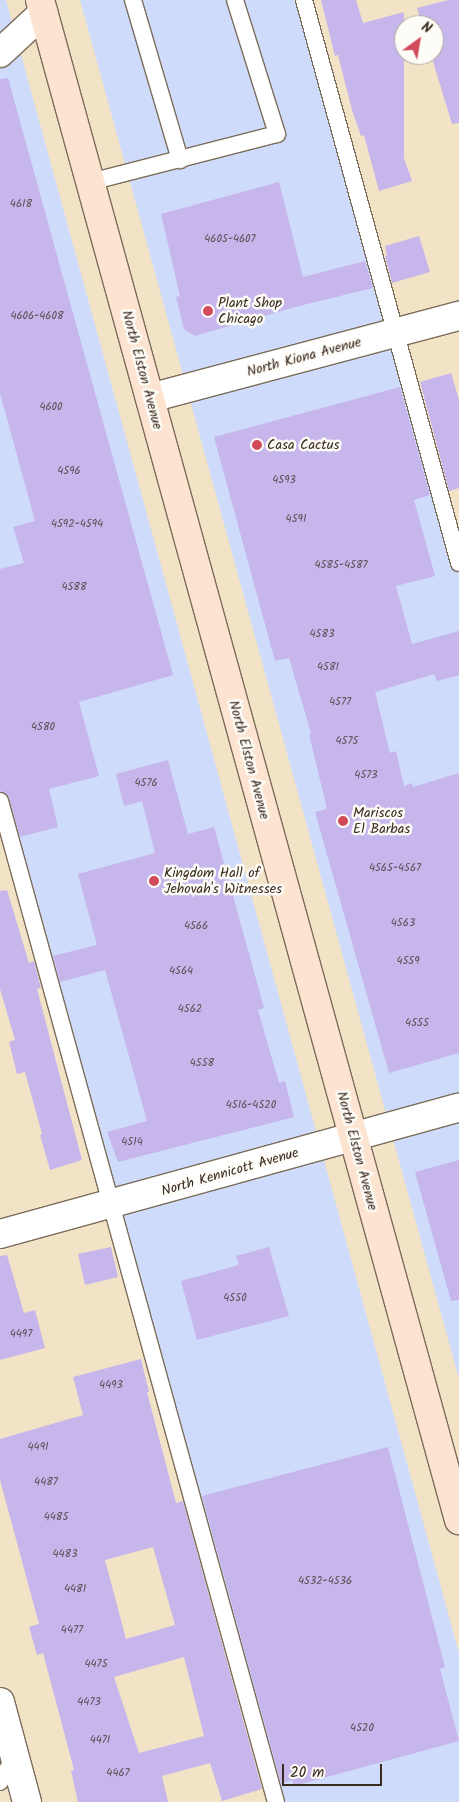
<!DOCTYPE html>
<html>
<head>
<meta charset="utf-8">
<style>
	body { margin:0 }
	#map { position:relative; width:459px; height:1802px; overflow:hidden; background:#f2e3c7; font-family:Kalam,sans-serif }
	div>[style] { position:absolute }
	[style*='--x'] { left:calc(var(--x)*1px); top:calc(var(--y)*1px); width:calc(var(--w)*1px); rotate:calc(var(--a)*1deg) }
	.built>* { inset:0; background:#cedbfa }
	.building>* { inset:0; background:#c6b6ec }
	.roads { filter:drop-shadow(1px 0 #7b6b59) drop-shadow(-1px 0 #7b6b59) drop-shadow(0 1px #7b6b59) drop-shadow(0 -1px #7b6b59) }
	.lane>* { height:16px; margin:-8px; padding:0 8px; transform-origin:8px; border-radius:8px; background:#fff }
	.street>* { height:28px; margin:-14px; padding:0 14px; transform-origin:14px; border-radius:14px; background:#fff }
	.secondary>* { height:28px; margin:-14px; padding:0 14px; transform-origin:14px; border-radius:14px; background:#fde4d1 }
	.dots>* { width:14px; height:14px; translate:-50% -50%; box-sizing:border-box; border:2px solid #fdfcf7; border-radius:50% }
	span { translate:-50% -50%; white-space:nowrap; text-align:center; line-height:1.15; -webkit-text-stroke:5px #fdfcf7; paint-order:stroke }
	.number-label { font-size:11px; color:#5e4d52 }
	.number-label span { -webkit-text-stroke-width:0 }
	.poi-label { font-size:14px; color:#3b2a1e }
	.left { translate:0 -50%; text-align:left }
	.street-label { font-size:14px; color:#3b2a1e }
	.north { position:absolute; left:394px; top:15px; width:50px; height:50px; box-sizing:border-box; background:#fdfcf7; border:1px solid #afa8a0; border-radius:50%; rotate:32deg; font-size:14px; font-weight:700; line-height:20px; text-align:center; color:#3b2a1e }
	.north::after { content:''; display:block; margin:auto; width:18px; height:22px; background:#d1495b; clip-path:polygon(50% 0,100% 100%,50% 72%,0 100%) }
	.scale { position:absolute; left:282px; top:1764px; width:100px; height:22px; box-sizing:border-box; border:2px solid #3b2a1e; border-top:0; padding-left:6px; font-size:15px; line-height:18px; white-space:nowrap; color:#3b2a1e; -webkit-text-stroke:4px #fdfcf7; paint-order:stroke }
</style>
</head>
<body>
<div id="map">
	<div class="built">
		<div style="clip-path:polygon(0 0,6px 0,459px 1653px,459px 1802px,276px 1802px,0 798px)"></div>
		<div style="clip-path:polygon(80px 0,309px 0,459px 549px,459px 1379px)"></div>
	</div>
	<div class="building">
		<div style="clip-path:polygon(321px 0,356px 0,363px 23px,404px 12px,404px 158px,412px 181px,379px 191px,364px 135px,361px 136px,352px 110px,338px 55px,335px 56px)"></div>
		<div style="clip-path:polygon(448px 0,459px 0,459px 123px,452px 124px,431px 55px,434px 55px,434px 25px,422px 25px,417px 8px)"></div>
		<div style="clip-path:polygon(8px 78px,173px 675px,79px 702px,99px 776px,49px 789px,58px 827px,20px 837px,9px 798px,7px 794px,0 791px,0 569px,24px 563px,13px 527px,35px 521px,0 393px,0 79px)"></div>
		<div style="clip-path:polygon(279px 182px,303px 277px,365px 261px,373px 288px,295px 307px,195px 336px,184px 329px,176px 297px,180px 296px,161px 214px)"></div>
		<div style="clip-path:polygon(419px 236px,430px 272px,392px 283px,385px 256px,387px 255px,385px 246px)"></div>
		<div style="clip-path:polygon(451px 373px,459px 400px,459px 488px,449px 491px,420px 382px)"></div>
		<div style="clip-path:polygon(400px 387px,430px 495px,414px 500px,435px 576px,396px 586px,412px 644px,459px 631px,459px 675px,437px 681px,434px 674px,375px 692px,390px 753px,396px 751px,404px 786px,412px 783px,413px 787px,459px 773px,459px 1053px,389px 1073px,315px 812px,327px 809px,309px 734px,311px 733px,289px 658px,275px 661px,214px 437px)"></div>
		<div style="clip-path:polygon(168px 760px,188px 834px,214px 827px,264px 1008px,258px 1010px,279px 1083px,285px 1081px,294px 1117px,118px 1162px,107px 1132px,147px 1121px,105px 970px,60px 982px,53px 956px,97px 945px,78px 874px,155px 853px,142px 801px,124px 806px,116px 774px)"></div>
		<div style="clip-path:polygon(7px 890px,29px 963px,34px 961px,41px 988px,37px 989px,82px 1160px,50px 1170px,40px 1135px,42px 1134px,25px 1072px,17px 1074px,9px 1042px,15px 1040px,0 989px,0 891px)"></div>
		<div style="clip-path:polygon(459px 1160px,459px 1300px,451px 1301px,415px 1172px)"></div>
		<div style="clip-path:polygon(111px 1247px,118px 1277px,85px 1285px,78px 1254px)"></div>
		<div style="clip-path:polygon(269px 1247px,289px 1316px,197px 1340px,181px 1281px,239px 1265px,236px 1256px)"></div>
		<div style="clip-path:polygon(7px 1255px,24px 1313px,35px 1310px,45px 1348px,0 1360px,0 1256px)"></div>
		<div style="clip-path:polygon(evenodd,141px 1359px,149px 1392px,147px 1392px,176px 1503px,183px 1501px,262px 1789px,222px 1801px,210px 1763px,162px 1776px,168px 1802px,78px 1802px,71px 1771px,74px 1770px,43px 1653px,37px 1655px,29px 1627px,39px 1624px,0 1480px,0 1439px,83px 1415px,73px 1377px,141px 1359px,153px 1547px,175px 1625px,126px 1639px,105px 1560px,153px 1547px,141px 1359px,184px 1657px,204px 1736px,139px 1753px,114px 1677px,184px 1657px)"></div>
		<div style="clip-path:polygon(388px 1447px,445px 1667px,440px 1669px,459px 1741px,294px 1786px,292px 1780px,281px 1783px,202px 1496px)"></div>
	</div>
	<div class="roads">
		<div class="lane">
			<div style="--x:133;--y:0;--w:167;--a:73.6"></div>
			<div style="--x:304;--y:0;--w:584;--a:74.61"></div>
			<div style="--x:90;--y:182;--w:193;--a:-14.4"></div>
			<div style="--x:277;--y:134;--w:140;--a:-107.4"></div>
			<div style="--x:0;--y:801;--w:1038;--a:74.59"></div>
			<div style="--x:0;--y:1782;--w:30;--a:-60"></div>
		</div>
		<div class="street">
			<div style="--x:0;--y:53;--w:59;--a:-42.9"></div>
			<div style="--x:150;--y:398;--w:320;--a:-14.9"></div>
			<div style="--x:0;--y:1234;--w:476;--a:-15.4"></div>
			<div style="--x:0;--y:1702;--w:104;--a:74.9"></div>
		</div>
		<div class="secondary">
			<div style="--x:40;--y:0;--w:1577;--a:74.59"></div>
		</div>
	</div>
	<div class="dots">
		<div style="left:208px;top:311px;background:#d1495b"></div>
		<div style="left:257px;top:445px;background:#d1495b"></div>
		<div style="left:343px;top:821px;background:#d1495b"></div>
		<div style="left:154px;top:881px;background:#d1495b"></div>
	</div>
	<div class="number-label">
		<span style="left:21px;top:204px">4618</span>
		<span style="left:230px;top:239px">4605-4607</span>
		<span style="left:37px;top:316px">4606-4608</span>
		<span style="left:51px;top:407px">4600</span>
		<span style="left:69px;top:471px">4596</span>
		<span style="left:284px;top:480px">4593</span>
		<span style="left:296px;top:519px">4591</span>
		<span style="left:77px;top:524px">4592-4594</span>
		<span style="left:341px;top:565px">4585-4587</span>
		<span style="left:74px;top:587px">4588</span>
		<span style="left:322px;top:634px">4583</span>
		<span style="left:328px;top:667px">4581</span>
		<span style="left:340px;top:702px">4577</span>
		<span style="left:43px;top:727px">4580</span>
		<span style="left:347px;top:741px">4575</span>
		<span style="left:366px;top:775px">4573</span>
		<span style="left:146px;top:783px">4576</span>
		<span style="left:395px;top:868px">4565-4567</span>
		<span style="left:403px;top:923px">4563</span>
		<span style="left:196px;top:926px">4566</span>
		<span style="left:408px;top:961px">4559</span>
		<span style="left:181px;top:971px">4564</span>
		<span style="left:190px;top:1009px">4562</span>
		<span style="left:417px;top:1023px">4555</span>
		<span style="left:202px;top:1063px">4558</span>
		<span style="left:251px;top:1105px">4516-4520</span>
		<span style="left:132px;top:1142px">4514</span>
		<span style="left:235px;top:1298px">4550</span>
		<span style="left:21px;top:1334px">4497</span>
		<span style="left:111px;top:1385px">4493</span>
		<span style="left:38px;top:1447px">4491</span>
		<span style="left:46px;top:1482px">4487</span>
		<span style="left:56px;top:1517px">4485</span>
		<span style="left:65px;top:1554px">4483</span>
		<span style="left:325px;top:1581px">4532-4536</span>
		<span style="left:75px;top:1589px">4481</span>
		<span style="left:72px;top:1630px">4477</span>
		<span style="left:96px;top:1664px">4475</span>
		<span style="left:89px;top:1702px">4473</span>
		<span style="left:362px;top:1728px">4520</span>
		<span style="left:100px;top:1740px">4471</span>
		<span style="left:118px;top:1773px">4467</span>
	</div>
	<div class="poi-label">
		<span class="left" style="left:218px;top:311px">Plant Shop<br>Chicago</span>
		<span class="left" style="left:267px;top:445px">Casa Cactus</span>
		<span class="left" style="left:353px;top:821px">Mariscos<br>El Barbas</span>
		<span class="left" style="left:164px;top:881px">Kingdom Hall of<br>Jehovah's Witnesses</span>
	</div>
	<div class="street-label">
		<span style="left:304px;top:357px;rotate:-15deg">North Kiona Avenue</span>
		<span style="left:142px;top:370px;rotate:75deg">North Elston Avenue</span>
		<span style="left:249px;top:760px;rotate:75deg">North Elston Avenue</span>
		<span style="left:357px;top:1151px;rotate:75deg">North Elston Avenue</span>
		<span style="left:230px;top:1172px;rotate:-16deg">North Kennicott Avenue</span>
	</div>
	<div class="north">N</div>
	<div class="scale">20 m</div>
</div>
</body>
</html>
